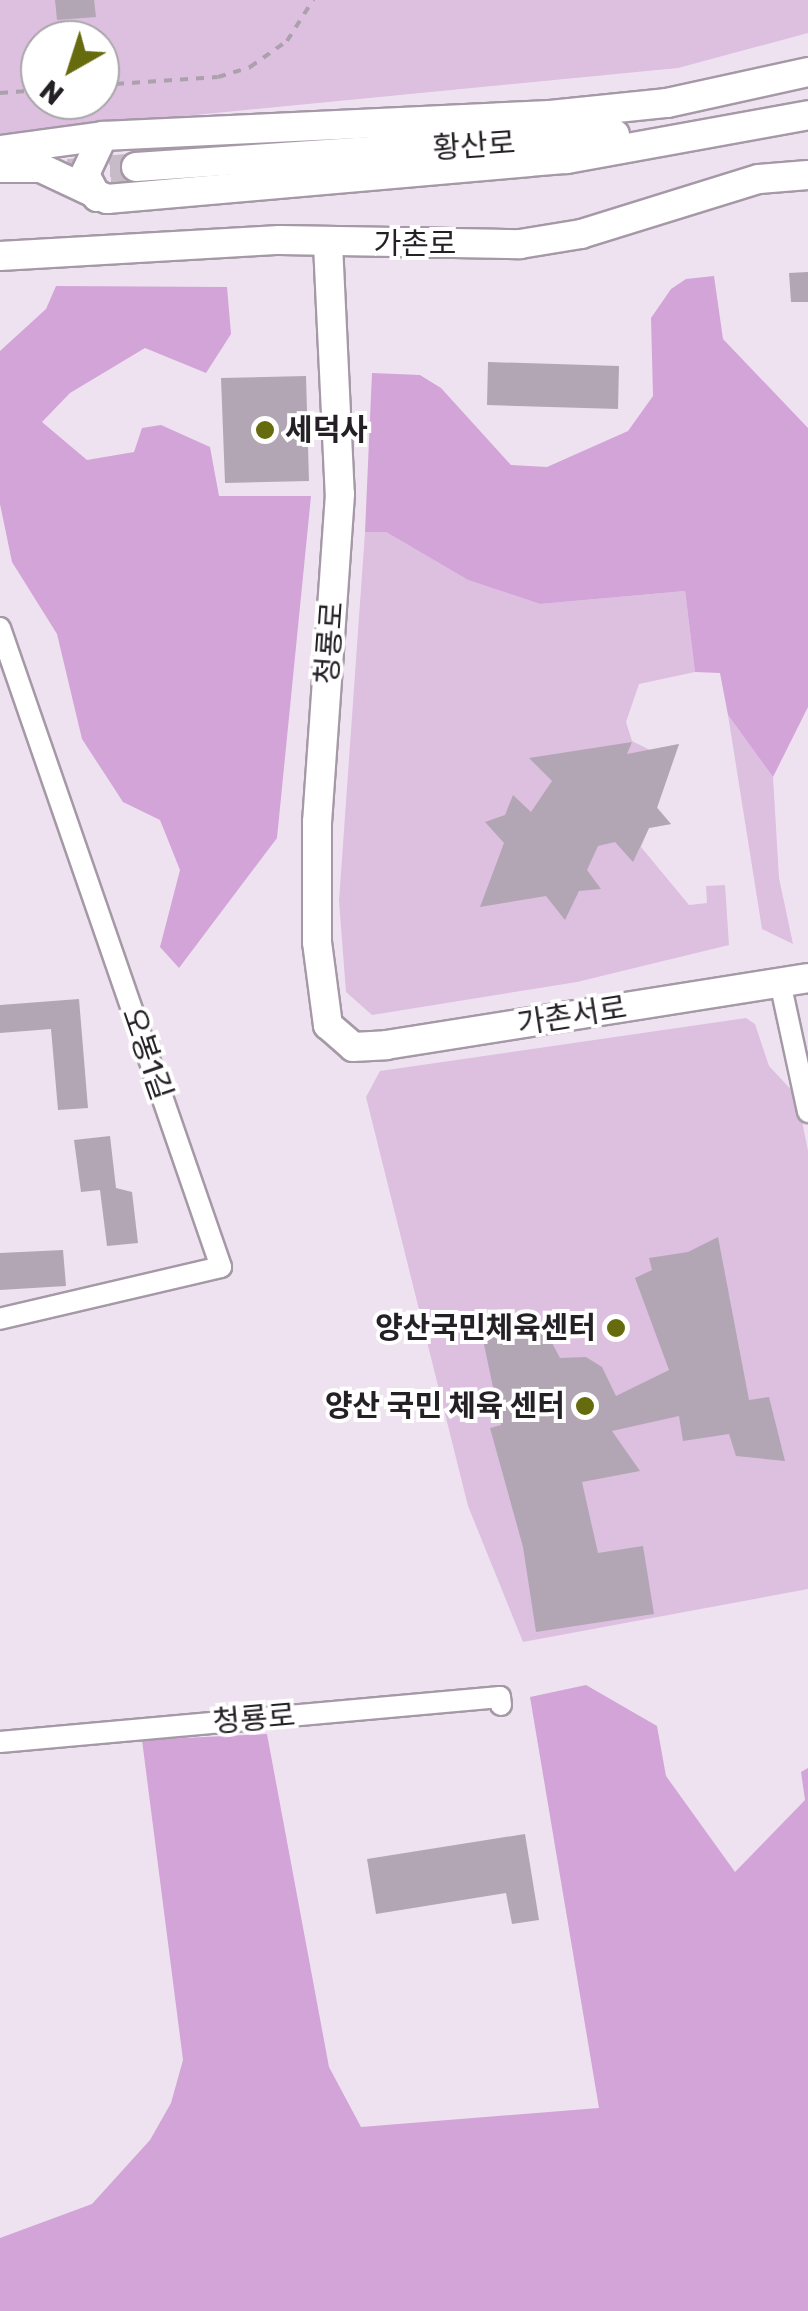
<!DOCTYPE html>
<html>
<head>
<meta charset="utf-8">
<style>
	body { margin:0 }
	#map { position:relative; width:808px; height:2311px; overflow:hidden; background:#efe2f0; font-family:Rubik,"Noto Sans KR",sans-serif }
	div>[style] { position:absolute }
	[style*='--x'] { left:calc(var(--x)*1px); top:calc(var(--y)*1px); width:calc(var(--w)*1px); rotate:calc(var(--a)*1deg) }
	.green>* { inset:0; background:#ddbfe0 }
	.forest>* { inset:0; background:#d2a4d8 }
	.building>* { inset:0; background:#b3a6b4 }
	.secondary-tunnel>* { height:28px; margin-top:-14px; transform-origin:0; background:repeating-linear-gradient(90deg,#c6bbc7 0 28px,transparent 0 42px) }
	.path>* { height:4px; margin-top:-2px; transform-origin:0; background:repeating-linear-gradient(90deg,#aba1ac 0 8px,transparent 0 16px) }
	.roads { filter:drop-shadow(2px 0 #a699a7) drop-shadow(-2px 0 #a699a7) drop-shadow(0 2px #a699a7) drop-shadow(0 -2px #a699a7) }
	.street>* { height:20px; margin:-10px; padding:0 10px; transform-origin:10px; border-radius:10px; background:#fff }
	.secondary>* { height:28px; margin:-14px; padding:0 14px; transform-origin:14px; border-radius:14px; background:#fff }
	.dots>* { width:28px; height:28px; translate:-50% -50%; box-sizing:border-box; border:5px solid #fff; border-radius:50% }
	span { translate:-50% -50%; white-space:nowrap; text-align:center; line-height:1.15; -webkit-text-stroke:8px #fff; paint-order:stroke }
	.street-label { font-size:30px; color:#242025 }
	.poi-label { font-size:30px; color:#242025; font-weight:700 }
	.left { translate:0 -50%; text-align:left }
	.right { translate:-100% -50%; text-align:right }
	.north { position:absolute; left:20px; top:20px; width:100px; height:100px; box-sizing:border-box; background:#fff; border:2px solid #a7a6a8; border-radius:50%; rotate:219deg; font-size:28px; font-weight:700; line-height:40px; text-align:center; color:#242025 }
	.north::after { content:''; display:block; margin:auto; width:35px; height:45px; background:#666b0e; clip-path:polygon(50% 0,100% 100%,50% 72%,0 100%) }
</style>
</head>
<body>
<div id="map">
	<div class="green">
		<div style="clip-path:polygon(evenodd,0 0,808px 0,808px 33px,678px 68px,0 134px,0 0,40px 40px,100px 40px,100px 100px,40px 100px,40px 40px)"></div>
		<div style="clip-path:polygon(365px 532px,386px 532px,468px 580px,540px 604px,685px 591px,695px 672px,639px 684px,626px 722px,632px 741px,650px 750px,679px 744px,657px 807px,671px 824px,649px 828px,641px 847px,689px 905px,707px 903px,706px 886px,725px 885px,729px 945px,577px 982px,372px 1015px,346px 992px,339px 901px)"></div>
		<div style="clip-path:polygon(728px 715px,773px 777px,779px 878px,793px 944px,762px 929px)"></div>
		<div style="clip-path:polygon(746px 1018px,755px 1024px,769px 1066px,797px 1096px,808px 1151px,808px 1589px,523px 1642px,468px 1506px,366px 1097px,380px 1071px)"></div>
	</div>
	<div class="forest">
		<div style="clip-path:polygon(714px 276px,723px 339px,808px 428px,808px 707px,773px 777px,728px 715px,720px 673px,695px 672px,685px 591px,540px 604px,468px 580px,386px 532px,365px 532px,372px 373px,420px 375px,441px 388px,511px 465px,547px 467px,628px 431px,653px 396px,651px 318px,671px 289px,686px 279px)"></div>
		<div style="clip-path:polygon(56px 286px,227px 287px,231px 334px,206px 373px,145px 348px,70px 393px,42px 422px,87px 460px,134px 452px,142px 428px,161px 425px,210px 447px,219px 496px,311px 496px,277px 838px,179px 968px,160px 947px,180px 870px,160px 820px,123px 802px,82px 739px,57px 634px,12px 562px,0 504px,0 351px,46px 309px)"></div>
		<div style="clip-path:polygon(586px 1685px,657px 1726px,666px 1776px,735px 1872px,805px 1800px,801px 1772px,808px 1768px,808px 2311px,0 2311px,0 2238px,92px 2204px,150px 2140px,171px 2103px,183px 2060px,142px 1740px,267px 1734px,329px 2067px,361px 2127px,599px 2108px,530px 1697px)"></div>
	</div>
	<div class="building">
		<div style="clip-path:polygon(55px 0,94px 0,96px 17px,57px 20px)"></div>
		<div style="clip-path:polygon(808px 272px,808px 302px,791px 302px,789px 273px)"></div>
		<div style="clip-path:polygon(488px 362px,619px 366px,618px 409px,487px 405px)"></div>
		<div style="clip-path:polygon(306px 376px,309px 481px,225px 483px,221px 378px)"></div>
		<div style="clip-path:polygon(632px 742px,627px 754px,679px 744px,657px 808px,671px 824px,649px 828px,633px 862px,615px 842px,598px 846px,587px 870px,601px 889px,579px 891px,565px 920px,546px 896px,480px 907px,504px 843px,485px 822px,505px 815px,513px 795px,531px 812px,552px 781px,529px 758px)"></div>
		<div style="clip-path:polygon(79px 999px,88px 1108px,58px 1110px,51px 1029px,0 1033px,0 1005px)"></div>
		<div style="clip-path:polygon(110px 1136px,116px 1188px,132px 1192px,138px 1243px,107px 1246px,100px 1190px,81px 1192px,74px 1140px)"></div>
		<div style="clip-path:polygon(718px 1237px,749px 1400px,769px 1397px,785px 1461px,736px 1456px,729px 1434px,683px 1441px,679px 1416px,612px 1431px,640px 1471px,582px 1482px,598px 1553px,643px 1546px,654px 1614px,536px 1632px,523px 1547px,490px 1428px,501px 1425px,482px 1335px,542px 1324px,560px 1358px,586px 1357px,602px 1367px,616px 1396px,669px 1370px,635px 1278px,652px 1270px,649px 1258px,688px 1252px)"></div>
		<div style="clip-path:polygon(63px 1250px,66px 1286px,0 1290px,0 1253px)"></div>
		<div style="clip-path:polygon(525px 1834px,539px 1920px,512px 1924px,506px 1893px,376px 1914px,367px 1859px)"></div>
	</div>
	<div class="secondary-tunnel">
		<div style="--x:68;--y:173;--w:68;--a:-5"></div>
	</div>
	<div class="path">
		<div style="--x:100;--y:85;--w:118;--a:-3.9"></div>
		<div style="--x:218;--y:77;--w:34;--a:-17"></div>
		<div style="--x:250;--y:67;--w:45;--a:-35.1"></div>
		<div style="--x:287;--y:41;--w:49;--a:-57.6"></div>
		<div style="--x:0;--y:93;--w:40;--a:-4.3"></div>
	</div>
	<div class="roads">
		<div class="street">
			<div style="--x:0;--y:628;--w:676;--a:70.92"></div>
			<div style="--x:221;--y:1267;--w:227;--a:166.8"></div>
			<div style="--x:780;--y:982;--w:133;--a:77.8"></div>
			<div style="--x:0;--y:1742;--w:502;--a:-5.14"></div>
			<div style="--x:500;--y:1697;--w:8;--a:83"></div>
		</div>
		<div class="secondary">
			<div style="--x:0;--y:150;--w:104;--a:-7.7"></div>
			<div style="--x:103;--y:136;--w:447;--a:-2.7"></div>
			<div style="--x:550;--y:115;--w:118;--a:-5.9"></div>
			<div style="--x:667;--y:103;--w:144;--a:-12.4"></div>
			<div style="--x:136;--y:167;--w:480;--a:-3.9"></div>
			<div style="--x:0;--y:168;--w:41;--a:0"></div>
			<div style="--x:41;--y:168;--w:73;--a:25.2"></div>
			<div style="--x:107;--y:199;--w:462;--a:-5"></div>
			<div style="--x:567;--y:159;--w:245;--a:-10.3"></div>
			<div style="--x:97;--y:197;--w:26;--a:-118"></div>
			<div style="--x:85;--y:174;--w:42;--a:-64.7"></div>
			<div style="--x:328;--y:244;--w:250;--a:87.3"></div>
			<div style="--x:340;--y:494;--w:329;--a:94"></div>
			<div style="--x:317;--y:822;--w:120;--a:90"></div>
			<div style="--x:317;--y:942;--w:84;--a:82.5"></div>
			<div style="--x:328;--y:1025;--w:33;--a:41"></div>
			<div style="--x:353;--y:1047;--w:33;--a:-3"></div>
			<div style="--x:386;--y:1045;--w:427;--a:-9"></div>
			<div style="--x:0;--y:256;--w:280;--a:-3.3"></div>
			<div style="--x:280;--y:240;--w:240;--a:1"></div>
			<div style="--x:520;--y:244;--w:62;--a:-9.3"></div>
			<div style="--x:581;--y:234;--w:186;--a:-17.2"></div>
			<div style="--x:759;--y:179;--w:49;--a:-4.7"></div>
		</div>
	</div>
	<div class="dots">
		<div style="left:265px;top:430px;background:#666b0e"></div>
		<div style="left:616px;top:1328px;background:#666b0e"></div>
		<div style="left:585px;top:1406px;background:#666b0e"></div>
	</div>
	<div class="street-label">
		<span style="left:474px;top:146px;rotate:-4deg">황산로</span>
		<span style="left:415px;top:244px">가촌로</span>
		<span style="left:330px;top:643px;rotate:-86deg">청룡로</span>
		<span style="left:572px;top:1016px;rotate:-9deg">가촌서로</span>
		<span style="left:147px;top:1054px;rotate:71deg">오봉1길</span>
		<span style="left:254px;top:1719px;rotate:-5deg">청룡로</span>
	</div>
	<div class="poi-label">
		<span class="left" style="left:285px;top:430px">세덕사</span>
		<span class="right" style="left:596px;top:1328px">양산국민체육센터</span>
		<span class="right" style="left:565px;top:1406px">양산 국민 체육 센터</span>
	</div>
	<div class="north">N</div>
</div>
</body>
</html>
